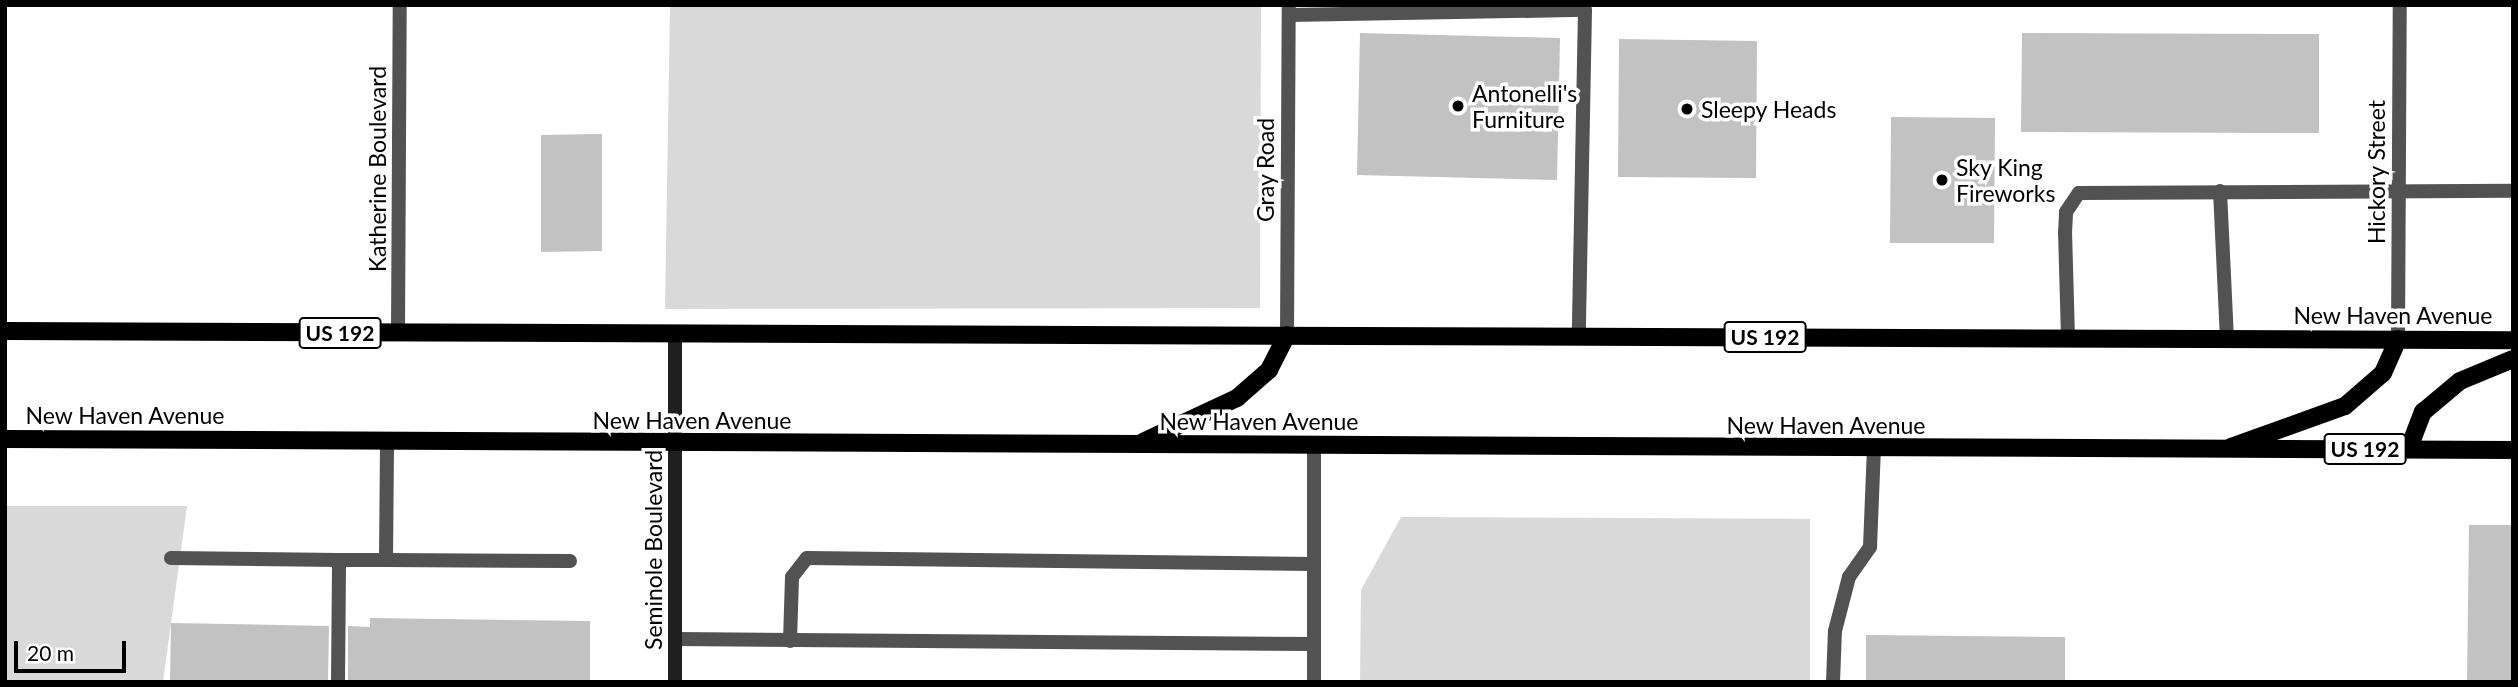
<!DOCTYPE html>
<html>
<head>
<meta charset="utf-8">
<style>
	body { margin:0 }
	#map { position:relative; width:2518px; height:687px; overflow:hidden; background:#fff; font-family:Lato,sans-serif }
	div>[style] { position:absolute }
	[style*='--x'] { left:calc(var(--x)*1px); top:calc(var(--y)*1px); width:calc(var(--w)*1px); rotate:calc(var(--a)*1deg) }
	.green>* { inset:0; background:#d9d9d9 }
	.building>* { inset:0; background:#c2c2c2 }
	.lane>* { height:14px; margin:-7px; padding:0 7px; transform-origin:7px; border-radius:7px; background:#525252 }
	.street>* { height:14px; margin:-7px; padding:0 7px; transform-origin:7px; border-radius:7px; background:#525252 }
	.secondary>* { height:14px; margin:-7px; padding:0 7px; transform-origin:7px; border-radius:7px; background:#1f1f1f }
	.primary>* { height:18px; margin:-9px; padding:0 9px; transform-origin:9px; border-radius:9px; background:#000 }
	.dots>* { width:19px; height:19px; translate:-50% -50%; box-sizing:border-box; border:4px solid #fff; border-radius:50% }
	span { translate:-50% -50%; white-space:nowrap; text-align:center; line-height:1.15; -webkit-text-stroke:7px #fff; paint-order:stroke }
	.shield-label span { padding:2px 5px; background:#fff; border:2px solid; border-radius:5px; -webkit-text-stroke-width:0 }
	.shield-label { font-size:21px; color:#000; font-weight:700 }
	.poi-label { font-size:23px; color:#000 }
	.left { translate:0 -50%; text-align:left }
	.street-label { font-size:23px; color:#000 }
	.frame { position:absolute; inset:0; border:7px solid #000; pointer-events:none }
	.scale { position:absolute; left:14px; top:641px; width:112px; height:32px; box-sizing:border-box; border:4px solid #000; border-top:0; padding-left:9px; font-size:21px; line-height:24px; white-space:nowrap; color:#000; -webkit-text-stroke:5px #fff; paint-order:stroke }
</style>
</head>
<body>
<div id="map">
	<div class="green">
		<div style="clip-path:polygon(670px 5px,1261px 5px,1260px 308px,665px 309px)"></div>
		<div style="clip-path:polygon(5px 506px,187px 506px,163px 682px,5px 682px)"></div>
		<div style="clip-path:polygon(1401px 517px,1810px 519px,1810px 682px,1360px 682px,1361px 590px)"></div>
	</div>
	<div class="building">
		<div style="clip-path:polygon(1360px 33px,1560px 38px,1557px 180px,1357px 175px)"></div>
		<div style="clip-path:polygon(2022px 33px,2319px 34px,2319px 133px,2021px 132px)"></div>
		<div style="clip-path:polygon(1619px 39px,1757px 41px,1756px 178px,1618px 177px)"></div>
		<div style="clip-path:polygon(1891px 117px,1995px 118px,1994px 243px,1890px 243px)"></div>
		<div style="clip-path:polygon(602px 134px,602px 251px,541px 252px,541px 135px)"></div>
		<div style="clip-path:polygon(2469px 525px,2513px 525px,2513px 682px,2467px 682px)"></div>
		<div style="clip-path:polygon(370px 618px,590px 621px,590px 682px,348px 682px,348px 626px,370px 627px)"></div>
		<div style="clip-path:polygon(171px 623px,329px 626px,328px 682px,170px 682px)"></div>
		<div style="clip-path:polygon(1866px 635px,2065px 637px,2065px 682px,1866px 682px)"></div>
	</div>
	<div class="lane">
		<div style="--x:1289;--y:15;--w:296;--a:-1"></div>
		<div style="--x:1585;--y:10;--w:326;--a:91.1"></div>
		<div style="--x:2220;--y:191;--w:148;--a:87.3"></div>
		<div style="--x:2068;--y:338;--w:105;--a:-91.6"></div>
		<div style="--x:2065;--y:233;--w:21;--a:-87"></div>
		<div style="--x:2066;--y:212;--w:23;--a:-56"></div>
		<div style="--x:2079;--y:193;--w:434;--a:-0.3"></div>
		<div style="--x:171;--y:558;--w:168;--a:0.7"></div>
		<div style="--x:386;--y:560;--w:184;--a:0.3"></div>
		<div style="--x:675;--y:639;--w:639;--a:0.45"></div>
		<div style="--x:1314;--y:644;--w:198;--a:-90"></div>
		<div style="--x:790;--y:641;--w:64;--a:-88.2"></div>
		<div style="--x:792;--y:577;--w:24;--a:-52"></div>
		<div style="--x:807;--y:558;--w:507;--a:0.68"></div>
		<div style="--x:1314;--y:644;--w:38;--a:90"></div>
		<div style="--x:338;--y:682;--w:122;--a:-89.5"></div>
		<div style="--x:339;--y:560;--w:47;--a:0"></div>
		<div style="--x:386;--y:560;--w:116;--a:-89.5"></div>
		<div style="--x:1833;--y:682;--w:51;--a:-87.8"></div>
		<div style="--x:1835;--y:631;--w:56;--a:-75.5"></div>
		<div style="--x:1849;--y:577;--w:37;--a:-55"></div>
		<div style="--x:1870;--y:547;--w:98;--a:-87.7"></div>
	</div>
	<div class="street">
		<div style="--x:398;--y:333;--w:328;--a:-89.7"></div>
		<div style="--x:1287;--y:335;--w:330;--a:-89.7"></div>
		<div style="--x:2398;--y:339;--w:334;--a:-89.7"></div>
	</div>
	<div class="secondary">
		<div style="--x:675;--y:334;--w:348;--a:90"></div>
	</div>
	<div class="primary">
		<div style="--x:5;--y:331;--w:2508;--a:0.21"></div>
		<div style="--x:5;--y:439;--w:2508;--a:0.25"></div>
		<div style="--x:1143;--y:442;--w:104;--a:-25.1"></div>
		<div style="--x:1237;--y:398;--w:43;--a:-41.2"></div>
		<div style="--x:1269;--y:370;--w:39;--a:-63"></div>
		<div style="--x:2231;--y:447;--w:121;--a:-19.8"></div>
		<div style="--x:2345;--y:406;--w:50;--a:-41"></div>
		<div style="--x:2383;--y:373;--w:37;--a:-66"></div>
		<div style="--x:2409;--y:448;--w:39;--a:-69"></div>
		<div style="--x:2423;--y:412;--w:48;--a:-40"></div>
		<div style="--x:2460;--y:381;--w:57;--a:-22.5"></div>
	</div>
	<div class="dots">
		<div style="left:1458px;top:106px;background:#000"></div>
		<div style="left:1687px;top:109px;background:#000"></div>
		<div style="left:1942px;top:180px;background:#000"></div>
	</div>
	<div class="shield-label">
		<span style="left:340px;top:333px">US 192</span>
		<span style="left:1765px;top:337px">US 192</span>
		<span style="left:2365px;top:449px">US 192</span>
	</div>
	<div class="poi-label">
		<span class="left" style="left:1472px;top:106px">Antonelli's<br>Furniture</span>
		<span class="left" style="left:1701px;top:109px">Sleepy Heads</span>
		<span class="left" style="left:1956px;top:180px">Sky King<br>Fireworks</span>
	</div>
	<div class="street-label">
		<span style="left:377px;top:169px;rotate:-90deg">Katherine Boulevard</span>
		<span style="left:1265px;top:170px;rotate:-90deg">Gray Road</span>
		<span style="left:2376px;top:172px;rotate:-90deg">Hickory Street</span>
		<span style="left:2393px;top:315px">New Haven Avenue</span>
		<span style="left:125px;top:415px">New Haven Avenue</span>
		<span style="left:692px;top:420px">New Haven Avenue</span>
		<span style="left:1259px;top:421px">New Haven Avenue</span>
		<span style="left:1826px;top:425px">New Haven Avenue</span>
		<span style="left:653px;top:550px;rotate:-90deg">Seminole Boulevard</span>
	</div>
	<div class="frame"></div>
	<div class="scale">20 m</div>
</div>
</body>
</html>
